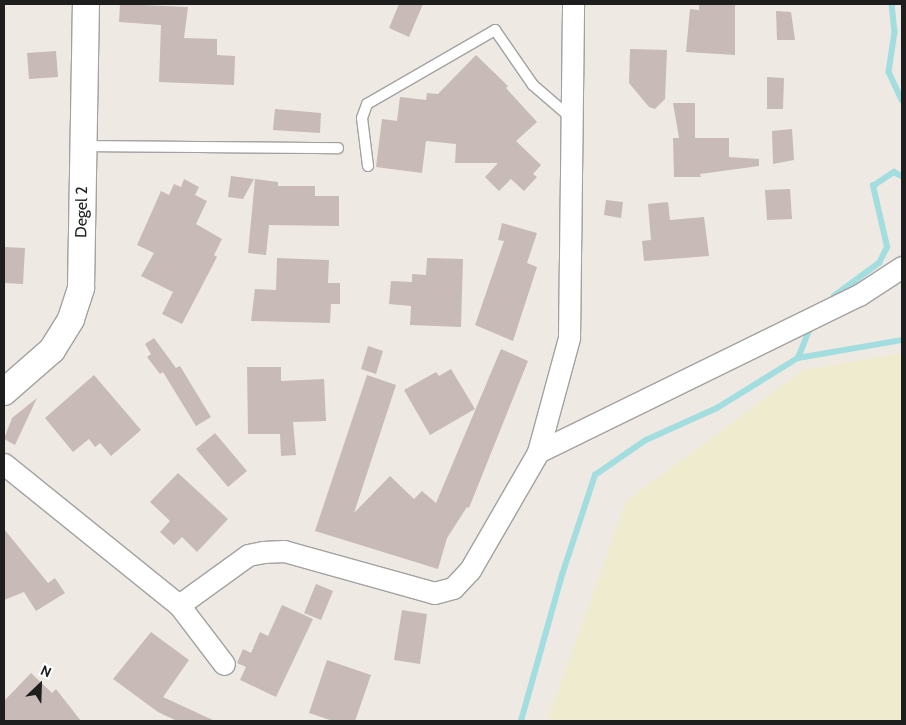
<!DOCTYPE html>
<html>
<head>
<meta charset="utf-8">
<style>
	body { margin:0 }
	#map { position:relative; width:906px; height:725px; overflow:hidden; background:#efe9e3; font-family:Cabin,sans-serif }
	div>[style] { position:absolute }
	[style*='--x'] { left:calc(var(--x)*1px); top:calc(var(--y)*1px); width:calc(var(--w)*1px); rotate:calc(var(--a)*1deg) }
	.farmland>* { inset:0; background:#efebce }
	.stream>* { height:5.5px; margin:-2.75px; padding:0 2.75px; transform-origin:2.75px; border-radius:2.75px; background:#a2dddf }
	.building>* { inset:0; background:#c7bab7 }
	.roads { filter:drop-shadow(1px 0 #a2a2a2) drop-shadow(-1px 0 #a2a2a2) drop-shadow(0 1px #a2a2a2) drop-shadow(0 -1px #a2a2a2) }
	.service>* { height:10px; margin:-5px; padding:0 5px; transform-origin:5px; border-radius:5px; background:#fff }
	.minor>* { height:21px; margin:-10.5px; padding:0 10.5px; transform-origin:10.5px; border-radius:10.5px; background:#fff }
	.tertiary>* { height:26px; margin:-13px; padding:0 13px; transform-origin:13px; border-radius:13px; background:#fff }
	span { translate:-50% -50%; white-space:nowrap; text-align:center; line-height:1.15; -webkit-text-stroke:5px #fff; paint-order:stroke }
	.street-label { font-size:16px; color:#1e1e1e }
	.frame { position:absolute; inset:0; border:5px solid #1e1e1e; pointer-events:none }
	.north { position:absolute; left:15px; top:660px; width:50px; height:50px; -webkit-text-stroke:4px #fff; paint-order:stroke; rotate:24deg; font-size:14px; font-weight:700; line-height:20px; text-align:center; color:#1e1e1e }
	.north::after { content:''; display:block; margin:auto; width:18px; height:22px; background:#1e1e1e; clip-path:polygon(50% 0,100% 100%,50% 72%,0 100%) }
</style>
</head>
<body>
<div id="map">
	<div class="farmland">
		<div style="clip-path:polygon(902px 353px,902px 721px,547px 721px,626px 501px,803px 370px)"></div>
	</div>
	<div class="stream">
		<div style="--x:892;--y:4;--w:28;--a:84"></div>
		<div style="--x:895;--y:32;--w:40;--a:98.5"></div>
		<div style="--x:889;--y:72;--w:31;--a:65"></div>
		<div style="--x:834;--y:296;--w:56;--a:-36.3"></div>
		<div style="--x:879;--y:263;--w:18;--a:-63"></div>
		<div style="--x:887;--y:247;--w:63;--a:-102.9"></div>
		<div style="--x:873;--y:186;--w:25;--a:-34"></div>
		<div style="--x:894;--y:172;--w:9;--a:27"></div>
		<div style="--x:798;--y:358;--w:35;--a:-68"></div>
		<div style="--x:521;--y:721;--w:152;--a:-74.3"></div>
		<div style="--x:562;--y:575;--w:105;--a:-71.7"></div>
		<div style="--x:595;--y:475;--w:62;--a:-34.5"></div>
		<div style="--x:646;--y:440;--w:78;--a:-24.3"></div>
		<div style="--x:717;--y:408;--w:95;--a:-31.7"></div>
		<div style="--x:798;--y:358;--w:106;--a:-9.8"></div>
	</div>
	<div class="building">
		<div style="clip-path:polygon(120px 4px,188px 7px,184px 38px,217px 39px,217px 55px,235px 56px,234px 85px,159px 82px,161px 25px,119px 22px)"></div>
		<div style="clip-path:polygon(399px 4px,423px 4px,409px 37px,389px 28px)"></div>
		<div style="clip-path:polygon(699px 4px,735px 4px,735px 55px,686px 52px,690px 9px,699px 10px)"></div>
		<div style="clip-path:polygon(776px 11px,791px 12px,795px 40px,777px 40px)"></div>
		<div style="clip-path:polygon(630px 49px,667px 50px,665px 99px,655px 109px,649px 107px,629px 83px)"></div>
		<div style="clip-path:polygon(56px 51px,58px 77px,29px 79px,27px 53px)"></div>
		<div style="clip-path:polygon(476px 55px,508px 86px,506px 88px,537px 122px,516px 141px,541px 165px,533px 174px,537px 177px,524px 191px,511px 179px,499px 191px,485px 177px,498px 163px,455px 163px,456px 144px,426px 141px,422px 173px,376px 167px,382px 119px,397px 121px,400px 97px,426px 100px,427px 93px,438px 94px)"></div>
		<div style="clip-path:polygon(767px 77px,784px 78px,783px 109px,767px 109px)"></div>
		<div style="clip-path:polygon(673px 103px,695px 103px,695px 138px,729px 138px,729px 157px,759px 159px,759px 166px,700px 174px,701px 177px,674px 177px,673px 138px,679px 138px)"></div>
		<div style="clip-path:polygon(275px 109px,321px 113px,320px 133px,273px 130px)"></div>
		<div style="clip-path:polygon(792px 129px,794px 160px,773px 164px,772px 131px)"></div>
		<div style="clip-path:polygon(231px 176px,254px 179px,243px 199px,228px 197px)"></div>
		<div style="clip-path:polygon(184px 179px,199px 187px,195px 195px,207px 201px,196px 224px,222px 239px,214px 255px,217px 257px,182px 324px,162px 314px,173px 292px,141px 276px,154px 253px,137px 245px,161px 191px,169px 195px,174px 184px,181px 187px)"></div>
		<div style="clip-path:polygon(255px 179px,278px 182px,278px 186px,315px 186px,315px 196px,339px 196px,339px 226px,269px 225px,266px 255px,248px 253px)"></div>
		<div style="clip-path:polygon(790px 189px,792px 219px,767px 220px,765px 190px)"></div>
		<div style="clip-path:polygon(606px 200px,623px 202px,621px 218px,604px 215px)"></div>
		<div style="clip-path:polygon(668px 202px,670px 220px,704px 217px,709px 256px,644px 261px,642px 241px,651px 240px,648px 204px)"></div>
		<div style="clip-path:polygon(502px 223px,537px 233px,527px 263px,537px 267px,513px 341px,475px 325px,504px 241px,498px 240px)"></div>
		<div style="clip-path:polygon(4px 247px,25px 248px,23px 284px,4px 283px)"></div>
		<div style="clip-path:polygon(277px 258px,329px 260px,328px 283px,340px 283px,340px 304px,331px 304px,330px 323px,251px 321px,255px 289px,276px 290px)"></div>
		<div style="clip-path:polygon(427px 258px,463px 259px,461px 327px,410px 325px,411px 306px,389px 304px,391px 281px,412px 282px,412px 274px,426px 275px)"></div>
		<div style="clip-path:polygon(154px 338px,176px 368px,180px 366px,211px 417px,196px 426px,163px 372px,160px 374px,147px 357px,151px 354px,145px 344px)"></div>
		<div style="clip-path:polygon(368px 346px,383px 351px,376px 374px,361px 369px)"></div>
		<div style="clip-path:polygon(501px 349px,528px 361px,469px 508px,467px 507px,447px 538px,438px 569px,315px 531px,367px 375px,396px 385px,354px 513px,390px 476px,414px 499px,422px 491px,436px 503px)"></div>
		<div style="clip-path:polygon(247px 367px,281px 367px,281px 381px,324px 379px,326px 421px,293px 422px,296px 455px,281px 456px,280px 434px,248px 434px)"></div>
		<div style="clip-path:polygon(451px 369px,475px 409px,430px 435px,404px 390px,436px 372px,439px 376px)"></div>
		<div style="clip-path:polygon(94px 375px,141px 430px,111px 456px,100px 443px,95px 447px,89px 439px,73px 452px,45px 418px)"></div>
		<div style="clip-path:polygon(37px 398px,15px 445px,4px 439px,12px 418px)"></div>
		<div style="clip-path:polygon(215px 433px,247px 471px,228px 487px,196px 449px)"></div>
		<div style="clip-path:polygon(178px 473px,228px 519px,197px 552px,182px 537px,174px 545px,160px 532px,170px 521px,150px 502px)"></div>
		<div style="clip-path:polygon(4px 529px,48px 583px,55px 578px,65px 593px,36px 611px,24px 592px,4px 600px)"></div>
		<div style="clip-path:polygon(316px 584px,333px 591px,321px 620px,304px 613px)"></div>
		<div style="clip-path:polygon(282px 605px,313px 619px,276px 697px,240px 680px,246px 667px,237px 663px,243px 649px,251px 653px,260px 632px,268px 636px)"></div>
		<div style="clip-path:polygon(402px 610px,427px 614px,420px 664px,394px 660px)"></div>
		<div style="clip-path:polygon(151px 632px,189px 660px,163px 697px,215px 721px,177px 721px,158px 712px,113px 679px)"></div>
		<div style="clip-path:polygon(327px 660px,371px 675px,355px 721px,333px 721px,309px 713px)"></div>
		<div style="clip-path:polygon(31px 673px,52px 693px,56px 689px,81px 721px,4px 721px,4px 701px)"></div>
	</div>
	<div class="roads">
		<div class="service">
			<div style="--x:85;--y:146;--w:253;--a:0.5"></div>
			<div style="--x:368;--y:166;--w:48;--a:-97.1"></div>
			<div style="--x:362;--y:118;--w:15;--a:-70"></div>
			<div style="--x:367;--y:104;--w:148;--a:-30"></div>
			<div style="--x:495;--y:30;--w:67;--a:55.4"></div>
			<div style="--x:533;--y:85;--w:49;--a:40.9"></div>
		</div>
		<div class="minor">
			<div style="--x:538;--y:452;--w:357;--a:-26.1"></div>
			<div style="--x:859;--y:295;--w:51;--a:-33.1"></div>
			<div style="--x:4;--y:464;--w:225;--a:38.9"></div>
			<div style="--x:179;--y:605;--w:74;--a:52.7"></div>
			<div style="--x:179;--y:605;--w:85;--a:-35.9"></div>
			<div style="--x:248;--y:555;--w:15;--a:-11"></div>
			<div style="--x:263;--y:552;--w:21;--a:-3"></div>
			<div style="--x:284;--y:551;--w:156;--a:15.6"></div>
			<div style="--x:434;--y:593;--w:20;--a:-15"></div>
			<div style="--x:453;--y:588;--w:25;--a:-47"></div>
			<div style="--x:470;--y:570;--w:136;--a:-60"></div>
			<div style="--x:538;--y:452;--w:118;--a:-74.8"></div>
			<div style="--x:569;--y:338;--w:334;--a:-89.3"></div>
		</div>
		<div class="tertiary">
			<div style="--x:4;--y:392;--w:64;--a:-41.2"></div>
			<div style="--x:52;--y:350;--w:36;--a:-58"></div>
			<div style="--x:71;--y:319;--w:33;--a:-72"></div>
			<div style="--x:81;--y:288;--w:284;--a:-89"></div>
		</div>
	</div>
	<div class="street-label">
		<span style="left:82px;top:212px;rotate:-89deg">Degel 2</span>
	</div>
	<div class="frame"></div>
	<div class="north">N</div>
</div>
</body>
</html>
